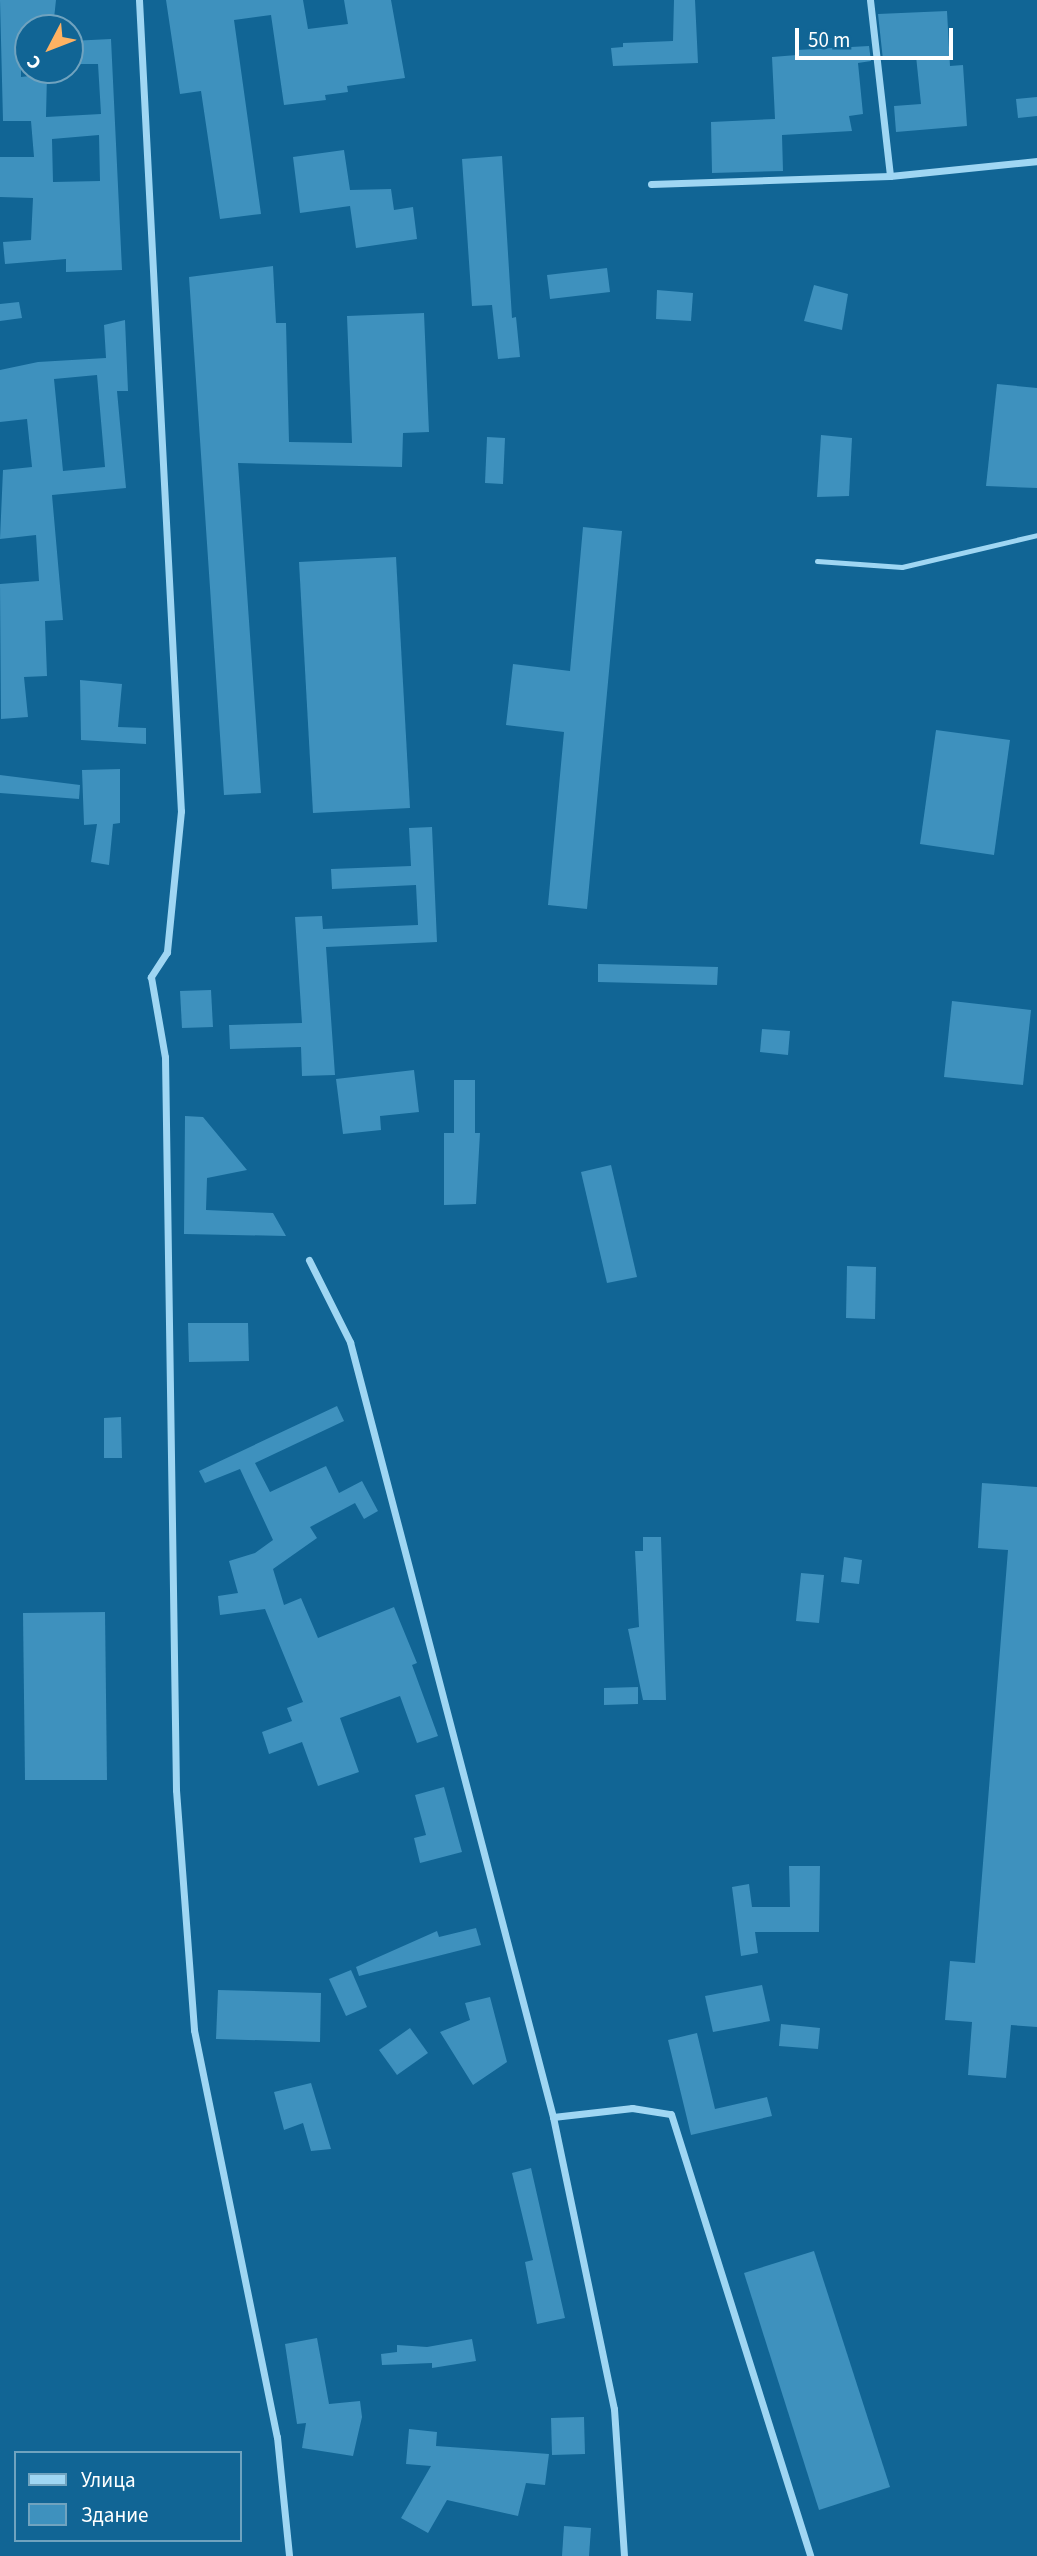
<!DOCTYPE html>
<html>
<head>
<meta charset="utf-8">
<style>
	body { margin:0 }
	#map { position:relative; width:1037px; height:2556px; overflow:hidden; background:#116595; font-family:"Source Sans 3",sans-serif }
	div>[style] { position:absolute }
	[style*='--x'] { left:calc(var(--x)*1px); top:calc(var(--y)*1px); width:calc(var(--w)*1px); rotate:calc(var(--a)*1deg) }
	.building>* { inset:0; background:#3e91be }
	.lane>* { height:5px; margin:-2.5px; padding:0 2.5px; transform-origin:2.5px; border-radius:2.5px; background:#9fd6f3 }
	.street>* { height:7px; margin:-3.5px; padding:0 3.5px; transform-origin:3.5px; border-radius:3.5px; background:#9fd6f3 }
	span { translate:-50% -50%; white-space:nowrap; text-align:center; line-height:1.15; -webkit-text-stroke:6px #116595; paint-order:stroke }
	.legend { position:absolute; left:14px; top:2451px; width:228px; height:91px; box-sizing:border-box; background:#116595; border:2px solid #70a3bf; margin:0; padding:9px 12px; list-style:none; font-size:21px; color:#fff }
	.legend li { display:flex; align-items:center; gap:14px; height:35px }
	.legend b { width:35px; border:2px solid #70a3bf }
	.north { position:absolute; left:14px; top:14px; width:70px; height:70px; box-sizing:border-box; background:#116595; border:2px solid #70a3bf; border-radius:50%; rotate:228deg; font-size:19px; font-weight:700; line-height:28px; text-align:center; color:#fff }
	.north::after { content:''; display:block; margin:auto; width:24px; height:32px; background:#ffb262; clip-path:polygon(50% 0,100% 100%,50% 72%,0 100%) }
	.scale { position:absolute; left:795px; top:28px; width:158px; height:32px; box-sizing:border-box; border:4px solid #fff; border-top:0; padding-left:9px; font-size:21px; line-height:24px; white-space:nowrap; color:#fff; -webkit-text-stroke:5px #116595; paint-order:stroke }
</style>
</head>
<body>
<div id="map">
	<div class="building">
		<div style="clip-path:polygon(evenodd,0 0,56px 0,53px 28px,21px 28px,21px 77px,47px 74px,46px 117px,101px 114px,98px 64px,72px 64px,71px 41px,111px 39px,122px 270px,66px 272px,66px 259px,5px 264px,3px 242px,31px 240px,33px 198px,0 197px,0 157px,34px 157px,31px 121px,3px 121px,0 0,99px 135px,100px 181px,53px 182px,52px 139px,99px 135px)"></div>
		<div style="clip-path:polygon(166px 0,303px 0,308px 29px,348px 24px,344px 0,391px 0,405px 78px,347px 86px,348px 92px,325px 95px,326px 100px,284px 105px,271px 15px,234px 20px,261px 214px,220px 219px,201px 91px,180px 94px)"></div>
		<div style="clip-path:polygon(674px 0,695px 0,698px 63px,613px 66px,611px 48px,623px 47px,623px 43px,673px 41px)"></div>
		<div style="clip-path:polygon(947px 11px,950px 66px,963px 65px,967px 126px,896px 132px,894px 106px,921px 104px,916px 56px,883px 60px,878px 14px)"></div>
		<div style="clip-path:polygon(869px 46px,871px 61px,858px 63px,863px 114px,849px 116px,852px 131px,782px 135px,783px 171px,712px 173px,711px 122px,775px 119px,772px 57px,797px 55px,797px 50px)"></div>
		<div style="clip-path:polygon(1037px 97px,1037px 116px,1018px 118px,1016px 99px)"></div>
		<div style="clip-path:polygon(344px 150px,350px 190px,391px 189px,394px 210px,413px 207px,417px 239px,356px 248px,350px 206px,300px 213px,293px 157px)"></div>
		<div style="clip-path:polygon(502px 156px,512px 318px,516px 317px,520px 357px,498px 359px,492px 305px,472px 306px,462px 159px)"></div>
		<div style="clip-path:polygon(273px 266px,276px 323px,286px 323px,289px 442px,352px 443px,347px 316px,424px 313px,429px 432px,403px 433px,402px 467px,238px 463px,261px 793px,224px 795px,189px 277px)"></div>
		<div style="clip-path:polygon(607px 268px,610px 292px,550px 299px,547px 275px)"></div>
		<div style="clip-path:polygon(814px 285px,848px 294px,842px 330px,804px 321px)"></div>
		<div style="clip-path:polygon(657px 290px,693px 293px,691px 321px,656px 319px)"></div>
		<div style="clip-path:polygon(19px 302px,22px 318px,0 321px,0 304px)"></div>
		<div style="clip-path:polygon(evenodd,125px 320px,128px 391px,117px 391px,126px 488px,52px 495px,63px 620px,45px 621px,47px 676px,24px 677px,28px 717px,1px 719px,0 584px,39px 581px,36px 535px,0 539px,3px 470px,32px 467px,27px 419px,0 422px,0 370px,38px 362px,106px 358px,104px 325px,125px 320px,97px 375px,105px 467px,63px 471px,54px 379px,97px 375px)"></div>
		<div style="clip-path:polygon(997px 384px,1037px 388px,1037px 488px,986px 486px)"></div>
		<div style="clip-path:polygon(821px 435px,852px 438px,849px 496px,817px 497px)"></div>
		<div style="clip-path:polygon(487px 437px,505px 438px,503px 484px,485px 483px)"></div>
		<div style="clip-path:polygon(583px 527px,622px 531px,587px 909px,548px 905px,564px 732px,506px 725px,513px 664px,570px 671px)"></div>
		<div style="clip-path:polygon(396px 557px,410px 808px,313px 813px,299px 562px)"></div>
		<div style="clip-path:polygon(80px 680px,122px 684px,118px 727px,146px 728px,146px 744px,81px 740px)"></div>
		<div style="clip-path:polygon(936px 730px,1010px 740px,994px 855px,920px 844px)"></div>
		<div style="clip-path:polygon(120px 769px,120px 823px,113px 824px,109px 865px,91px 862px,97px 824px,84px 825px,82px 770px)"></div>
		<div style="clip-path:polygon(0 775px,80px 785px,79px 799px,0 793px)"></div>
		<div style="clip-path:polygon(432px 827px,437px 942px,326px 947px,335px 1075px,302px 1076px,301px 1047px,230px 1049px,229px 1025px,302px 1023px,295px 917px,322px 916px,323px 929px,418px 925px,416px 885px,332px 889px,331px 869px,411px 866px,409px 828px)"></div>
		<div style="clip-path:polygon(598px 964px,718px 967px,717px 985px,598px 982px)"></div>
		<div style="clip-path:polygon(211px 990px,213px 1027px,182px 1028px,180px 991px)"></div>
		<div style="clip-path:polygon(952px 1001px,1031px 1010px,1023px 1085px,944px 1077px)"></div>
		<div style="clip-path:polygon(762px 1029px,790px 1031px,788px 1055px,760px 1052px)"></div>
		<div style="clip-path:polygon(414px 1070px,419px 1112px,380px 1116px,381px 1130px,343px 1134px,336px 1079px)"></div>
		<div style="clip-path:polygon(454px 1080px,475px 1080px,475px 1133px,480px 1133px,476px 1204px,444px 1205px,444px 1133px,454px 1133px)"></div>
		<div style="clip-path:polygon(185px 1116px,203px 1117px,247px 1170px,207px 1178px,206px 1210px,273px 1213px,286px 1236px,184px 1234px)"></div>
		<div style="clip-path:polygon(611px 1165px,637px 1277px,607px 1283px,581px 1172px)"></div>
		<div style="clip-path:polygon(847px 1266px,876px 1267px,875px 1319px,846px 1318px)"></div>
		<div style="clip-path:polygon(188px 1323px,248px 1323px,249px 1361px,189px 1362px)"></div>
		<div style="clip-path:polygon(337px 1406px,344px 1421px,255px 1463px,270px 1492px,326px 1466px,339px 1493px,362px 1481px,378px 1511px,364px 1519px,355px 1503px,310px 1527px,317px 1538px,273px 1569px,284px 1605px,301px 1598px,318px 1638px,394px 1607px,417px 1663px,412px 1665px,438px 1736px,417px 1743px,400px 1696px,340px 1718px,359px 1772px,318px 1786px,302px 1742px,269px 1754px,262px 1732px,292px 1721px,287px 1708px,303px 1702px,265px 1609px,220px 1615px,218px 1596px,238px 1593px,229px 1561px,255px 1553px,273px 1540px,240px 1469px,205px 1483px,199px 1471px)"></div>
		<div style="clip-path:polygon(121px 1417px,122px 1458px,104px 1458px,104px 1418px)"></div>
		<div style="clip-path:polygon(982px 1483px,1037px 1487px,1037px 2027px,1011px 2025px,1006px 2078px,968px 2075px,972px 2022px,945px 2020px,950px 1961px,975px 1963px,1008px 1550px,978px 1548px)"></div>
		<div style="clip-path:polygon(643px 1537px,661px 1537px,666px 1700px,643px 1700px,628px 1629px,639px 1627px,635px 1551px,643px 1551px)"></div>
		<div style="clip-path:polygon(844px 1557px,862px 1560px,859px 1584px,841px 1582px)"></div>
		<div style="clip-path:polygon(801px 1573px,824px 1575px,819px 1623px,796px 1621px)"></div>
		<div style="clip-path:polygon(105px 1612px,107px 1780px,25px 1780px,23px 1613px)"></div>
		<div style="clip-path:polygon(638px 1687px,638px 1704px,604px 1705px,604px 1688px)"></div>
		<div style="clip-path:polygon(444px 1787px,462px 1852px,420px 1863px,414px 1838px,426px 1835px,415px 1795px)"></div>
		<div style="clip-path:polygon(789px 1866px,820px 1866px,819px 1932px,755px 1932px,758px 1953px,741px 1956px,732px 1887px,749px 1884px,752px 1907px,790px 1907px)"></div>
		<div style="clip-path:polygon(476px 1928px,481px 1945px,359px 1976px,356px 1967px,437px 1931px,439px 1937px)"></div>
		<div style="clip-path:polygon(351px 1970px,367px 2007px,346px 2016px,329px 1979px)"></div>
		<div style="clip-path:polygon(762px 1985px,770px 2021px,713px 2032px,705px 1996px)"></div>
		<div style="clip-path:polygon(218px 1990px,321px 1993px,320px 2042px,216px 2039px)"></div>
		<div style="clip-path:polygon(490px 1997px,507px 2062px,473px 2085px,440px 2032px,470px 2020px,465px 2003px)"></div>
		<div style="clip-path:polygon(781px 2024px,820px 2028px,818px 2049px,779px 2046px)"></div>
		<div style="clip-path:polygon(410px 2028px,428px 2053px,397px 2075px,379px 2050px)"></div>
		<div style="clip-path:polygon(697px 2033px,715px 2109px,767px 2097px,772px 2116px,691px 2135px,668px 2040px)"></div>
		<div style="clip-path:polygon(311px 2083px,331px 2149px,311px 2151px,303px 2123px,284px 2130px,274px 2092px)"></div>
		<div style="clip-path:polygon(531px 2168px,565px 2318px,537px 2324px,525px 2262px,533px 2260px,512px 2173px)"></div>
		<div style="clip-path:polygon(814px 2251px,890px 2487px,819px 2510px,744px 2273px)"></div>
		<div style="clip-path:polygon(317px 2338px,329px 2404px,360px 2401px,362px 2417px,353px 2456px,302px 2448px,306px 2423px,297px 2424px,285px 2344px)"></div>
		<div style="clip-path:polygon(472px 2339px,476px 2361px,432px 2368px,432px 2363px,382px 2365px,381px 2354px,397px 2352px,397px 2345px,427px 2347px)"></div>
		<div style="clip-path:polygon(584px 2417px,585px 2454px,552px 2455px,551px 2418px)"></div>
		<div style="clip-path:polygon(409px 2429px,437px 2432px,436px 2446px,549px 2454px,545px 2485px,526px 2483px,518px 2516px,447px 2500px,428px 2533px,401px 2518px,431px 2466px,406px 2464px)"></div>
		<div style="clip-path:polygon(564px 2526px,591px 2528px,589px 2556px,562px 2556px)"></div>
	</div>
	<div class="lane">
		<div style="--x:817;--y:561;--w:85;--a:4"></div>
		<div style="--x:902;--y:567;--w:139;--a:-13.3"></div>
	</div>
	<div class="street">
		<div style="--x:139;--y:0;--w:812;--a:87.04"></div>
		<div style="--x:181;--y:811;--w:142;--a:95.7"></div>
		<div style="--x:167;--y:952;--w:30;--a:123"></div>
		<div style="--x:151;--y:977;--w:81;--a:80.1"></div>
		<div style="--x:165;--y:1057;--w:733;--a:89.14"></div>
		<div style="--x:176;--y:1790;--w:241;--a:85.7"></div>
		<div style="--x:194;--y:2030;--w:415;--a:78.5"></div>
		<div style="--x:277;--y:2437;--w:120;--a:84.2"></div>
		<div style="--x:870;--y:0;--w:177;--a:83.5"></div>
		<div style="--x:651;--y:184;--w:239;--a:-1.9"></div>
		<div style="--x:890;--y:176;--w:148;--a:-5.8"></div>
		<div style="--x:309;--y:1260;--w:92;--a:63.4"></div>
		<div style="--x:350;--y:1342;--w:801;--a:75.32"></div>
		<div style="--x:553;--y:2117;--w:80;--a:-6.5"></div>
		<div style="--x:632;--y:2108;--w:39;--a:9"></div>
		<div style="--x:671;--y:2114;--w:463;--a:72.5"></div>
		<div style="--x:553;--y:2117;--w:298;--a:78.2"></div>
		<div style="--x:614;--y:2409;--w:147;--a:86.1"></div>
	</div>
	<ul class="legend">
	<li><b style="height:9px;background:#9fd6f3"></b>Улица</li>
	<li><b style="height:19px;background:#3e91be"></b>Здание</li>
	</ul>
	<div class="north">С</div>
	<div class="scale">50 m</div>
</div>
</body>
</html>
